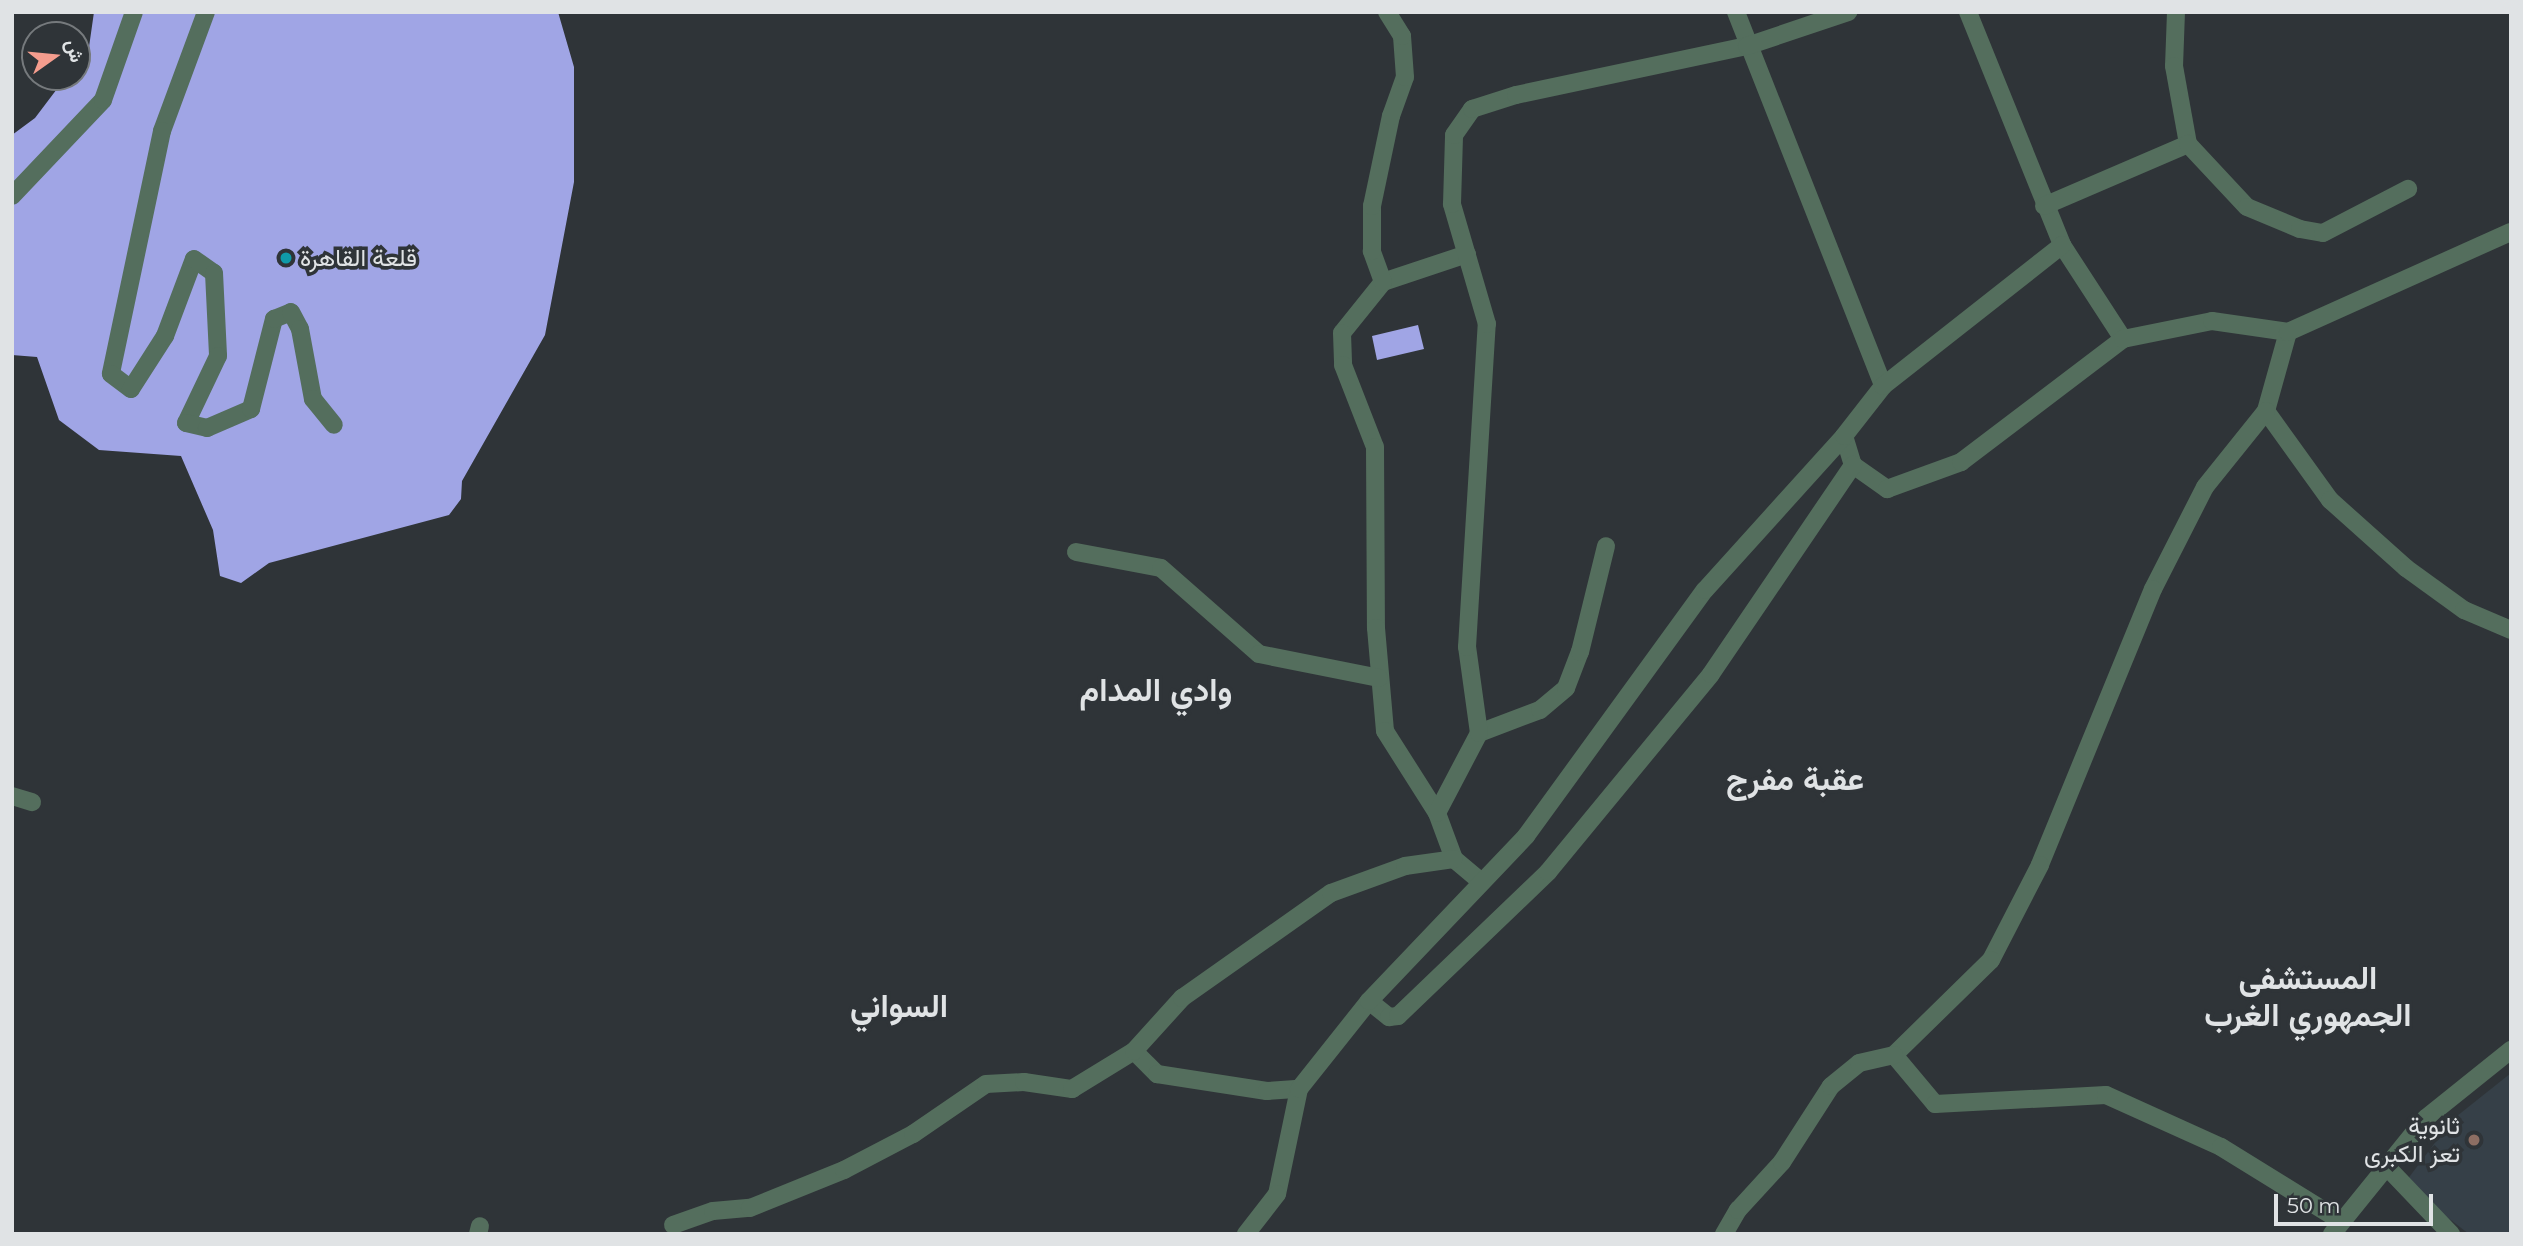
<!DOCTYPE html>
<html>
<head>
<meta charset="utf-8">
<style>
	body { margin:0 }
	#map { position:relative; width:2523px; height:1246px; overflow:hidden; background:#2f3438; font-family:Montserrat,Vazirmatn,sans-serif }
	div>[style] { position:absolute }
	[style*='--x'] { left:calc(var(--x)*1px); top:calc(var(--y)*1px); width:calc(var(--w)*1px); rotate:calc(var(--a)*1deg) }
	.built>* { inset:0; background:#364048 }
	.building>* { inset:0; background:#a0a5e5 }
	.minor>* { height:18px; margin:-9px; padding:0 9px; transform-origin:9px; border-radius:9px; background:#546e5d }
	.tertiary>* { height:18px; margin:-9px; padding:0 9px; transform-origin:9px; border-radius:9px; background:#546e5d }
	.dots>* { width:19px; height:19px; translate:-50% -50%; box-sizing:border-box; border:4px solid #2f3438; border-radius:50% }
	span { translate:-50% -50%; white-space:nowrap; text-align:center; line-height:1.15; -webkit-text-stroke:7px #2f3438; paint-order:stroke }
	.poi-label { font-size:24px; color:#e0e3e5 }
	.left { translate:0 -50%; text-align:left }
	.right { translate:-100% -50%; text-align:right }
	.district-label { font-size:32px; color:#e0e3e5; font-weight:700 }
	.frame { position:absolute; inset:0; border:14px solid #e0e3e5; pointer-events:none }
	.north { position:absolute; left:21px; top:21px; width:70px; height:70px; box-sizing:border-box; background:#2f3438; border:2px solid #767a7d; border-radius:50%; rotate:75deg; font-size:19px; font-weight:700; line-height:28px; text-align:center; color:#e0e3e5 }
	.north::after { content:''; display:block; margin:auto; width:24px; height:32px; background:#f59d8e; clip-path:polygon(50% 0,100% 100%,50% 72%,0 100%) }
	.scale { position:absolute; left:2274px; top:1194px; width:159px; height:32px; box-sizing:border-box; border:4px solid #e0e3e5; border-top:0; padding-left:9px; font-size:21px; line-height:24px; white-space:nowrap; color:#e0e3e5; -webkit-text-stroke:5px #2f3438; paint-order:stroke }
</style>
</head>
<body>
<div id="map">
	<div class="built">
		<div style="clip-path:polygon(2511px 1073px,2511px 1234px,2469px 1234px,2404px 1184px,2452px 1120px)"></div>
	</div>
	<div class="building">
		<div style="clip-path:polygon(94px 12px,558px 12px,574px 67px,574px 182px,545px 335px,462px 481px,461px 499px,449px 515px,269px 563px,241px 583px,220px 576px,213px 530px,181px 456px,99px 450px,59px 420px,37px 357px,12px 355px,12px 135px,35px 118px,66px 77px,77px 77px,77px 63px,89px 47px)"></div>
		<div style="clip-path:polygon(1418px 325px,1424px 349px,1377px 360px,1372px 336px)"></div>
	</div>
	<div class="minor">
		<div style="--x:206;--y:12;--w:127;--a:110.3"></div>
		<div style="--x:162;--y:131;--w:248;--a:101.9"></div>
		<div style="--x:111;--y:374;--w:25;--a:37"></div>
		<div style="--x:131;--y:389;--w:63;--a:-57.3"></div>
		<div style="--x:165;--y:336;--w:82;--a:-69.4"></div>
		<div style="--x:194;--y:259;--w:24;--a:35"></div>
		<div style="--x:214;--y:273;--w:83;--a:87.2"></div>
		<div style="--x:218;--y:356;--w:74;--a:115.5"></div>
		<div style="--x:186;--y:423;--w:22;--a:13"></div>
		<div style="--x:207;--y:428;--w:48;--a:-23.4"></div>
		<div style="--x:251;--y:409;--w:93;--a:-75.7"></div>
		<div style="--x:274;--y:319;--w:18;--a:-22"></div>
		<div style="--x:291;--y:312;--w:19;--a:62"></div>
		<div style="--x:300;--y:329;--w:71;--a:79.5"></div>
		<div style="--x:313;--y:399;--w:33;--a:51"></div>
		<div style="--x:1736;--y:12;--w:402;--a:68.5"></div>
		<div style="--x:1968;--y:12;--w:251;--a:68"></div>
		<div style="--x:2062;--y:245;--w:112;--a:57"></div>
		<div style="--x:2176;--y:12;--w:54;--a:92.1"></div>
		<div style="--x:2174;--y:66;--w:79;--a:79.8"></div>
		<div style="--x:12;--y:196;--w:132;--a:-46.5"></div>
		<div style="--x:103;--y:100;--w:93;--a:-70.6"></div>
		<div style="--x:2044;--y:206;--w:157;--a:-23.3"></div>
		<div style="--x:2188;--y:144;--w:86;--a:46.9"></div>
		<div style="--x:2247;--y:207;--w:57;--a:22.5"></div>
		<div style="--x:2300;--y:229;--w:23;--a:10"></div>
		<div style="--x:2323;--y:233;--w:96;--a:-27.4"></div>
		<div style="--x:1467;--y:254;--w:89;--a:161.6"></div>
		<div style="--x:1383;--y:282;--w:65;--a:128.8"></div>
		<div style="--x:1342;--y:333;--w:32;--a:88"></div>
		<div style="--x:1343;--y:365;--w:88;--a:68.7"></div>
		<div style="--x:1375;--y:447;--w:181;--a:89.7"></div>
		<div style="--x:1376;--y:628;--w:103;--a:85"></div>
		<div style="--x:1385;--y:731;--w:97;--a:57.6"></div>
		<div style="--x:1437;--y:813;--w:49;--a:69.7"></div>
		<div style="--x:1454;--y:859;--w:35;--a:40"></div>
		<div style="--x:1383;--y:282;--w:33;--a:-110"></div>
		<div style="--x:1372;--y:251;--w:45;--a:-90"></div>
		<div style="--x:1372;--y:206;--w:92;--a:-78.1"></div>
		<div style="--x:1391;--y:116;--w:41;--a:-70.3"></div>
		<div style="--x:1405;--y:77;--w:41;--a:-94.2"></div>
		<div style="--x:1402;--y:36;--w:28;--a:-122"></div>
		<div style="--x:2288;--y:332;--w:82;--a:105.6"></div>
		<div style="--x:2266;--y:411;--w:110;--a:54.3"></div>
		<div style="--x:2330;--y:500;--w:102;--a:41.8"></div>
		<div style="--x:2406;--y:568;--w:72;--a:35.9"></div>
		<div style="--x:2464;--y:610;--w:51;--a:23.1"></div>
		<div style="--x:2266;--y:411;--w:97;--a:128.8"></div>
		<div style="--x:2205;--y:487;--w:114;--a:117"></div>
		<div style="--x:2153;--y:589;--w:298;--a:112.3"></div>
		<div style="--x:2040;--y:865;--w:107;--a:117.3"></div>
		<div style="--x:1991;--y:960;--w:136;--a:135.6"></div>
		<div style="--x:1894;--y:1055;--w:64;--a:50.1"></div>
		<div style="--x:1935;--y:1104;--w:171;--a:-3"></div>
		<div style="--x:2106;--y:1095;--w:126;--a:24.3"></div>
		<div style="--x:2221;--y:1147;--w:141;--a:31.7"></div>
		<div style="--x:1844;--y:436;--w:30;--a:73"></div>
		<div style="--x:1853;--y:465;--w:42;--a:35.2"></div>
		<div style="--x:1887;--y:489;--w:79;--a:-20"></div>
		<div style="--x:1961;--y:462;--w:203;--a:-37.2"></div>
		<div style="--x:2123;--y:339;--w:91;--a:-11.4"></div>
		<div style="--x:2212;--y:321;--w:77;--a:8.2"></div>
		<div style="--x:2288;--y:332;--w:244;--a:-24.2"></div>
		<div style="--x:1076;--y:552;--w:86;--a:10.7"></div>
		<div style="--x:1161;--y:568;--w:130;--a:41.3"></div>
		<div style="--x:1259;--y:654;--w:122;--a:11.3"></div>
		<div style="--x:1479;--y:733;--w:65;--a:-20.7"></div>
		<div style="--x:1540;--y:710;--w:34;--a:-40"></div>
		<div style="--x:1566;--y:688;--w:39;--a:-69"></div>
		<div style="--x:1580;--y:652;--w:109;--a:-76.2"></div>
		<div style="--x:12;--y:796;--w:21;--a:17"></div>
		<div style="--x:1437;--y:813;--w:90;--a:-62.3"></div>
		<div style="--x:1479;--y:733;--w:87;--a:-97.9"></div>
		<div style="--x:1467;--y:647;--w:324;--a:-86.5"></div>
		<div style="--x:1487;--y:324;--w:125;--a:-106.3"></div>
		<div style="--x:1452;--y:204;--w:69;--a:-88.3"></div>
		<div style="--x:1454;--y:135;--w:32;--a:-55"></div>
		<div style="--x:1472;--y:109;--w:46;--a:-17.7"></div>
		<div style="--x:1516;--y:95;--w:236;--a:-12"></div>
		<div style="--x:1747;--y:46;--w:107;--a:-18.6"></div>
		<div style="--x:1369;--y:1001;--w:26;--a:39"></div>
		<div style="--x:1389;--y:1017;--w:9;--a:-6"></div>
		<div style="--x:1398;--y:1016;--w:208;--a:-43.8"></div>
		<div style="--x:1548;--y:872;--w:256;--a:-50.5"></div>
		<div style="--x:1711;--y:674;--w:253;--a:-55.8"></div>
		<div style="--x:1134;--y:1051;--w:33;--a:45"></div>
		<div style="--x:1157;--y:1074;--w:111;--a:8.8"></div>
		<div style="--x:1267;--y:1091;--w:32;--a:-4"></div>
		<div style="--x:1299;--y:1089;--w:107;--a:101.8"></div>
		<div style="--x:1277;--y:1194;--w:51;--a:127.8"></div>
		<div style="--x:1299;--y:1089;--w:112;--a:-51.5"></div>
		<div style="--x:1369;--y:1001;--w:228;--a:-46.4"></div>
		<div style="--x:1526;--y:836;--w:304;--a:-54"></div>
		<div style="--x:1705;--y:590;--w:207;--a:-47.9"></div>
		<div style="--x:1844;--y:436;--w:63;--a:-52"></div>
		<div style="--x:1883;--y:386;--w:228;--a:-38.2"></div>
		<div style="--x:2386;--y:1166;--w:94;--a:46.3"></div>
		<div style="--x:673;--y:1225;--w:42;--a:-19.3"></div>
		<div style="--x:713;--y:1211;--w:37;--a:-5"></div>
		<div style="--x:750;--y:1208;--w:101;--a:-22"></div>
		<div style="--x:844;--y:1170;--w:78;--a:-27.6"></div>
		<div style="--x:913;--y:1134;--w:88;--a:-34.4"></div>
		<div style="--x:986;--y:1084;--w:38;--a:-3"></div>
		<div style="--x:1024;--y:1082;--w:49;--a:8.3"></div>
		<div style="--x:1072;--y:1089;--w:73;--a:-31.5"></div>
		<div style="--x:1134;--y:1051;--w:72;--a:-47.8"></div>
		<div style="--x:1182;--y:998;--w:182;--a:-35.2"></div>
		<div style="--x:1331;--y:893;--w:79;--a:-20"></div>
		<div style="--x:1405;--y:866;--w:49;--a:-8.1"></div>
		<div style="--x:478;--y:1234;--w:8;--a:-76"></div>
		<div style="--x:1724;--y:1234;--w:28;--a:-60"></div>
		<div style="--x:1738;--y:1210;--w:65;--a:-47.5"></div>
		<div style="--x:1782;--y:1162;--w:90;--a:-57.2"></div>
		<div style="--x:1831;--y:1086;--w:36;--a:-39"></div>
		<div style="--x:1859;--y:1063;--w:36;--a:-13"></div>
	</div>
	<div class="tertiary">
		<div style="--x:2332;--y:1234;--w:149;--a:-51"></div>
		<div style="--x:2426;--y:1118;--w:109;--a:-38.7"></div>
	</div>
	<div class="dots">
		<div style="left:286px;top:258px;background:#0f9aa8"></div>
		<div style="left:2474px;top:1140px;background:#8d6e63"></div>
	</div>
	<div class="poi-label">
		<span class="left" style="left:300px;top:258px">قلعة القاهرة</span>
		<span class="right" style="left:2460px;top:1140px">ثانوية<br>تعز الكبرى</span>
	</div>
	<div class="district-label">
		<span style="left:1156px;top:690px">وادي المدام</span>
		<span style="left:1795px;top:779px">عقبة مفرج</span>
		<span style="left:2308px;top:997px">المستشفى<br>الجمهوري الغرب</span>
		<span style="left:899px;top:1006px">السواني</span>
	</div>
	<div class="frame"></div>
	<div class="north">ش</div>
	<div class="scale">50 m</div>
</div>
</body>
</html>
